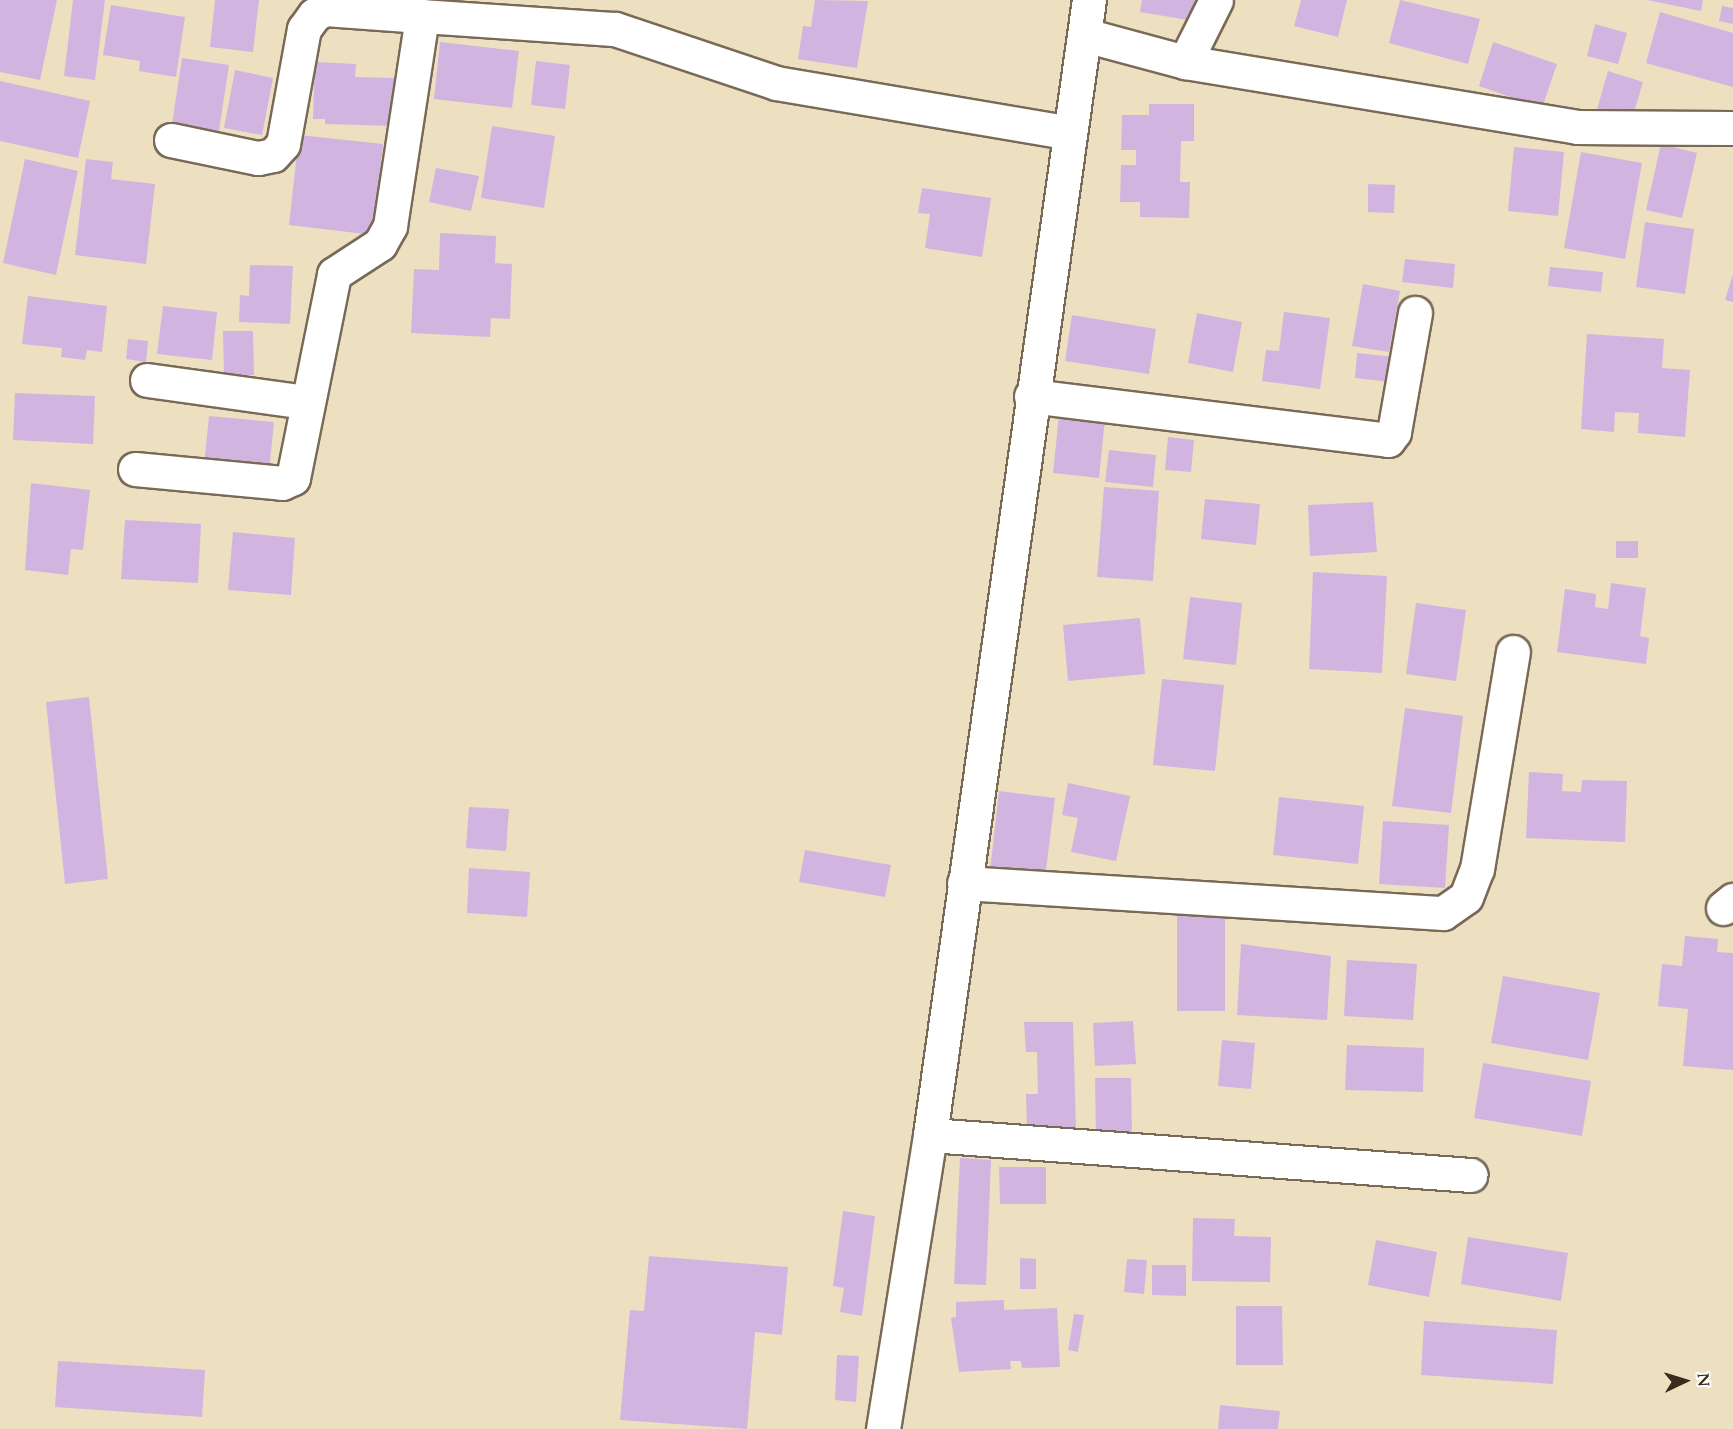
<!DOCTYPE html>
<html>
<head>
<meta charset="utf-8">
<style>
	body { margin:0 }
	#map { position:relative; width:1733px; height:1429px; overflow:hidden; background:#ece0c0; font-family:Cardo,serif }
	div>[style] { position:absolute }
	[style*='--x'] { left:calc(var(--x)*1px); top:calc(var(--y)*1px); width:calc(var(--w)*1px); rotate:calc(var(--a)*1deg) }
	.building>* { inset:0; background:#d2b4e1 }
	.roads { filter:drop-shadow(2px 0 #796a57) drop-shadow(-2px 0 #796a57) drop-shadow(0 2px #796a57) drop-shadow(0 -2px #796a57) }
	.minor>* { height:33px; margin:-16.5px; padding:0 16.5px; transform-origin:16.5px; border-radius:16.5px; background:#fff }
	span { translate:-50% -50%; white-space:nowrap; text-align:center; line-height:1.15; -webkit-text-stroke:4.5px #fff; paint-order:stroke }
	.north { position:absolute; left:1655px; top:1351px; width:60px; height:60px; -webkit-text-stroke:4px #fff; paint-order:stroke; rotate:86deg; font-size:16px; font-weight:700; line-height:24px; text-align:center; color:#3b2a1e }
	.north::after { content:''; display:block; margin:auto; width:21px; height:27px; background:#3b2a1e; clip-path:polygon(50% 0,100% 100%,50% 72%,0 100%) }
</style>
</head>
<body>
<div id="map">
	<div class="building">
		<div style="clip-path:polygon(0 0,57px 0,40px 80px,0 72px)"></div>
		<div style="clip-path:polygon(73px 0,105px 0,95px 80px,64px 76px)"></div>
		<div style="clip-path:polygon(215px 0,259px 0,253px 52px,210px 47px)"></div>
		<div style="clip-path:polygon(815px 0,868px 1px,857px 68px,798px 59px,803px 26px,811px 27px)"></div>
		<div style="clip-path:polygon(1142px 0,1198px 0,1194px 21px,1140px 12px)"></div>
		<div style="clip-path:polygon(1301px 0,1347px 0,1338px 37px,1294px 26px)"></div>
		<div style="clip-path:polygon(1400px 0,1480px 19px,1468px 64px,1389px 43px)"></div>
		<div style="clip-path:polygon(1647px 0,1703px 0,1701px 11px)"></div>
		<div style="clip-path:polygon(111px 5px,185px 17px,176px 77px,139px 71px,140px 61px,103px 55px)"></div>
		<div style="clip-path:polygon(1722px 6px,1733px 8px,1733px 24px,1719px 21px)"></div>
		<div style="clip-path:polygon(1660px 12px,1733px 33px,1733px 87px,1646px 63px)"></div>
		<div style="clip-path:polygon(1595px 24px,1627px 33px,1618px 64px,1587px 56px)"></div>
		<div style="clip-path:polygon(440px 42px,519px 51px,512px 108px,434px 99px)"></div>
		<div style="clip-path:polygon(1493px 42px,1557px 64px,1542px 108px,1479px 86px)"></div>
		<div style="clip-path:polygon(182px 58px,229px 65px,219px 131px,172px 124px)"></div>
		<div style="clip-path:polygon(536px 61px,570px 65px,565px 109px,531px 105px)"></div>
		<div style="clip-path:polygon(315px 62px,356px 64px,355px 77px,396px 78px,394px 126px,325px 124px,325px 119px,313px 119px)"></div>
		<div style="clip-path:polygon(235px 70px,273px 78px,262px 135px,224px 128px)"></div>
		<div style="clip-path:polygon(1608px 71px,1643px 82px,1632px 119px,1597px 109px)"></div>
		<div style="clip-path:polygon(0 81px,90px 101px,78px 158px,0 141px)"></div>
		<div style="clip-path:polygon(1149px 104px,1194px 104px,1194px 141px,1181px 141px,1180px 182px,1190px 182px,1189px 218px,1140px 217px,1140px 202px,1120px 202px,1121px 165px,1136px 165px,1136px 150px,1121px 150px,1122px 115px,1149px 115px)"></div>
		<div style="clip-path:polygon(492px 126px,555px 136px,544px 208px,481px 198px)"></div>
		<div style="clip-path:polygon(299px 135px,383px 144px,373px 235px,289px 225px)"></div>
		<div style="clip-path:polygon(1661px 144px,1697px 153px,1682px 218px,1646px 210px)"></div>
		<div style="clip-path:polygon(1514px 147px,1564px 152px,1558px 216px,1508px 211px)"></div>
		<div style="clip-path:polygon(1581px 152px,1642px 163px,1625px 259px,1564px 248px)"></div>
		<div style="clip-path:polygon(25px 159px,78px 171px,56px 275px,3px 263px)"></div>
		<div style="clip-path:polygon(86px 159px,113px 162px,111px 179px,155px 184px,146px 264px,75px 255px)"></div>
		<div style="clip-path:polygon(436px 168px,479px 176px,471px 211px,429px 202px)"></div>
		<div style="clip-path:polygon(1368px 184px,1395px 185px,1394px 213px,1368px 212px)"></div>
		<div style="clip-path:polygon(922px 188px,991px 198px,982px 257px,925px 248px,930px 214px,918px 213px)"></div>
		<div style="clip-path:polygon(1645px 222px,1694px 229px,1685px 294px,1636px 287px)"></div>
		<div style="clip-path:polygon(440px 233px,496px 236px,495px 263px,512px 264px,510px 319px,491px 318px,490px 337px,411px 333px,414px 269px,439px 270px)"></div>
		<div style="clip-path:polygon(1405px 259px,1455px 264px,1453px 288px,1402px 282px)"></div>
		<div style="clip-path:polygon(250px 265px,293px 266px,290px 324px,239px 322px,240px 295px,249px 296px)"></div>
		<div style="clip-path:polygon(1550px 267px,1603px 272px,1601px 292px,1548px 286px)"></div>
		<div style="clip-path:polygon(1733px 274px,1733px 302px,1725px 300px)"></div>
		<div style="clip-path:polygon(1363px 284px,1400px 291px,1389px 352px,1352px 346px)"></div>
		<div style="clip-path:polygon(28px 296px,107px 306px,102px 352px,87px 350px,85px 360px,61px 357px,62px 348px,22px 344px)"></div>
		<div style="clip-path:polygon(163px 306px,217px 312px,212px 360px,157px 354px)"></div>
		<div style="clip-path:polygon(1284px 312px,1330px 318px,1320px 389px,1262px 381px,1266px 350px,1279px 351px)"></div>
		<div style="clip-path:polygon(1197px 313px,1242px 322px,1233px 372px,1188px 363px)"></div>
		<div style="clip-path:polygon(1072px 315px,1156px 329px,1149px 374px,1065px 361px)"></div>
		<div style="clip-path:polygon(223px 331px,253px 331px,254px 375px,224px 375px)"></div>
		<div style="clip-path:polygon(1587px 334px,1664px 339px,1662px 368px,1690px 370px,1685px 437px,1638px 433px,1639px 413px,1615px 412px,1614px 432px,1581px 429px)"></div>
		<div style="clip-path:polygon(128px 339px,148px 341px,146px 362px,126px 359px)"></div>
		<div style="clip-path:polygon(1357px 353px,1404px 358px,1401px 383px,1355px 378px)"></div>
		<div style="clip-path:polygon(15px 393px,95px 396px,93px 444px,13px 440px)"></div>
		<div style="clip-path:polygon(1059px 415px,1105px 419px,1099px 478px,1053px 473px)"></div>
		<div style="clip-path:polygon(209px 416px,274px 422px,269px 471px,204px 465px)"></div>
		<div style="clip-path:polygon(1168px 437px,1194px 440px,1191px 472px,1165px 470px)"></div>
		<div style="clip-path:polygon(1109px 450px,1156px 455px,1153px 487px,1105px 482px)"></div>
		<div style="clip-path:polygon(31px 483px,90px 490px,83px 550px,71px 549px,68px 575px,25px 570px)"></div>
		<div style="clip-path:polygon(1104px 487px,1159px 491px,1153px 581px,1097px 577px)"></div>
		<div style="clip-path:polygon(1205px 499px,1260px 504px,1256px 545px,1201px 539px)"></div>
		<div style="clip-path:polygon(1373px 502px,1377px 552px,1310px 556px,1308px 505px)"></div>
		<div style="clip-path:polygon(125px 520px,201px 524px,198px 583px,121px 579px)"></div>
		<div style="clip-path:polygon(233px 532px,295px 538px,291px 595px,228px 590px)"></div>
		<div style="clip-path:polygon(1616px 541px,1638px 541px,1638px 558px,1616px 558px)"></div>
		<div style="clip-path:polygon(1313px 572px,1387px 576px,1382px 673px,1309px 669px)"></div>
		<div style="clip-path:polygon(1611px 583px,1646px 588px,1640px 636px,1649px 638px,1646px 664px,1557px 652px,1565px 589px,1596px 594px,1595px 607px,1608px 609px)"></div>
		<div style="clip-path:polygon(1190px 597px,1242px 603px,1236px 665px,1183px 659px)"></div>
		<div style="clip-path:polygon(1416px 603px,1466px 610px,1456px 681px,1406px 674px)"></div>
		<div style="clip-path:polygon(1140px 618px,1145px 674px,1068px 681px,1063px 625px)"></div>
		<div style="clip-path:polygon(1162px 679px,1224px 685px,1215px 771px,1153px 765px)"></div>
		<div style="clip-path:polygon(89px 697px,108px 879px,65px 884px,46px 702px)"></div>
		<div style="clip-path:polygon(1405px 708px,1463px 716px,1451px 813px,1392px 806px)"></div>
		<div style="clip-path:polygon(1529px 772px,1563px 774px,1562px 791px,1581px 792px,1582px 780px,1627px 781px,1625px 842px,1526px 838px)"></div>
		<div style="clip-path:polygon(1068px 783px,1130px 796px,1116px 861px,1071px 852px,1078px 818px,1062px 815px)"></div>
		<div style="clip-path:polygon(999px 791px,1055px 798px,1045px 878px,990px 871px)"></div>
		<div style="clip-path:polygon(1279px 797px,1364px 806px,1358px 864px,1273px 855px)"></div>
		<div style="clip-path:polygon(469px 807px,509px 809px,506px 851px,466px 848px)"></div>
		<div style="clip-path:polygon(1383px 821px,1449px 825px,1445px 888px,1379px 884px)"></div>
		<div style="clip-path:polygon(805px 850px,891px 865px,885px 897px,799px 882px)"></div>
		<div style="clip-path:polygon(469px 868px,530px 872px,527px 917px,467px 913px)"></div>
		<div style="clip-path:polygon(1177px 913px,1225px 913px,1225px 1011px,1177px 1011px)"></div>
		<div style="clip-path:polygon(1685px 936px,1718px 939px,1717px 952px,1733px 953px,1733px 1070px,1683px 1066px,1688px 1009px,1658px 1006px,1662px 964px,1682px 966px)"></div>
		<div style="clip-path:polygon(1241px 944px,1331px 956px,1327px 1020px,1237px 1015px)"></div>
		<div style="clip-path:polygon(1347px 960px,1417px 964px,1413px 1020px,1344px 1016px)"></div>
		<div style="clip-path:polygon(1503px 976px,1600px 993px,1588px 1060px,1491px 1043px)"></div>
		<div style="clip-path:polygon(1133px 1021px,1136px 1064px,1095px 1066px,1093px 1023px)"></div>
		<div style="clip-path:polygon(1024px 1022px,1073px 1022px,1076px 1128px,1027px 1128px,1026px 1094px,1038px 1094px,1037px 1052px,1026px 1052px)"></div>
		<div style="clip-path:polygon(1222px 1040px,1255px 1043px,1251px 1089px,1218px 1086px)"></div>
		<div style="clip-path:polygon(1347px 1045px,1424px 1048px,1423px 1092px,1345px 1090px)"></div>
		<div style="clip-path:polygon(1483px 1063px,1591px 1081px,1582px 1136px,1474px 1118px)"></div>
		<div style="clip-path:polygon(1095px 1078px,1131px 1078px,1132px 1135px,1096px 1136px)"></div>
		<div style="clip-path:polygon(960px 1158px,991px 1160px,986px 1285px,954px 1284px)"></div>
		<div style="clip-path:polygon(999px 1167px,1046px 1167px,1046px 1204px,1000px 1204px)"></div>
		<div style="clip-path:polygon(843px 1211px,875px 1216px,862px 1316px,840px 1312px,844px 1288px,833px 1286px)"></div>
		<div style="clip-path:polygon(1193px 1218px,1235px 1219px,1234px 1236px,1271px 1237px,1270px 1282px,1192px 1281px)"></div>
		<div style="clip-path:polygon(1468px 1237px,1568px 1253px,1561px 1301px,1461px 1284px)"></div>
		<div style="clip-path:polygon(1376px 1240px,1437px 1252px,1429px 1297px,1368px 1285px)"></div>
		<div style="clip-path:polygon(649px 1256px,788px 1267px,782px 1335px,755px 1332px,747px 1429px,620px 1420px,630px 1310px,644px 1311px)"></div>
		<div style="clip-path:polygon(1020px 1258px,1036px 1259px,1036px 1289px,1020px 1289px)"></div>
		<div style="clip-path:polygon(1127px 1259px,1147px 1260px,1144px 1294px,1124px 1292px)"></div>
		<div style="clip-path:polygon(1152px 1265px,1186px 1265px,1186px 1296px,1152px 1295px)"></div>
		<div style="clip-path:polygon(1004px 1300px,1004px 1310px,1057px 1308px,1060px 1367px,1022px 1368px,1021px 1361px,1010px 1361px,1011px 1369px,959px 1372px,951px 1318px,956px 1317px,956px 1302px)"></div>
		<div style="clip-path:polygon(1236px 1306px,1282px 1306px,1283px 1365px,1236px 1365px)"></div>
		<div style="clip-path:polygon(1074px 1314px,1084px 1315px,1078px 1352px,1068px 1350px)"></div>
		<div style="clip-path:polygon(1424px 1321px,1557px 1330px,1553px 1384px,1421px 1375px)"></div>
		<div style="clip-path:polygon(837px 1355px,859px 1356px,856px 1402px,835px 1400px)"></div>
		<div style="clip-path:polygon(58px 1361px,205px 1370px,202px 1417px,55px 1407px)"></div>
		<div style="clip-path:polygon(1220px 1405px,1280px 1411px,1278px 1429px,1218px 1429px)"></div>
	</div>
	<div class="roads">
		<div class="minor">
			<div style="--x:1085;--y:35;--w:104;--a:15.1"></div>
			<div style="--x:1185;--y:62;--w:397;--a:9.4"></div>
			<div style="--x:1577;--y:127;--w:156;--a:0.4"></div>
			<div style="--x:1185;--y:62;--w:69;--a:-63.4"></div>
			<div style="--x:171;--y:140;--w:89;--a:11.7"></div>
			<div style="--x:258;--y:158;--w:15;--a:-11"></div>
			<div style="--x:273;--y:155;--w:15;--a:-48"></div>
			<div style="--x:283;--y:144;--w:117;--a:-79.7"></div>
			<div style="--x:304;--y:29;--w:17;--a:-54"></div>
			<div style="--x:314;--y:15;--w:12;--a:-31"></div>
			<div style="--x:324;--y:9;--w:98;--a:4.1"></div>
			<div style="--x:147;--y:380;--w:161;--a:7.9"></div>
			<div style="--x:1031;--y:396;--w:360;--a:7"></div>
			<div style="--x:1388;--y:440;--w:10;--a:-53"></div>
			<div style="--x:1394;--y:432;--w:121;--a:-80"></div>
			<div style="--x:135;--y:469;--w:148;--a:5.4"></div>
			<div style="--x:282;--y:483;--w:12;--a:-24"></div>
			<div style="--x:293;--y:478;--w:208;--a:-78.6"></div>
			<div style="--x:334;--y:274;--w:55;--a:-33.1"></div>
			<div style="--x:380;--y:244;--w:21;--a:-61"></div>
			<div style="--x:390;--y:226;--w:212;--a:-81.3"></div>
			<div style="--x:422;--y:16;--w:193;--a:3.9"></div>
			<div style="--x:615;--y:29;--w:170;--a:18.5"></div>
			<div style="--x:776;--y:83;--w:295;--a:9.6"></div>
			<div style="--x:964;--y:883;--w:480;--a:3.6"></div>
			<div style="--x:1443;--y:913;--w:28;--a:-35"></div>
			<div style="--x:1466;--y:897;--w:30;--a:-69"></div>
			<div style="--x:1477;--y:869;--w:220;--a:-80.6"></div>
			<div style="--x:1723;--y:908;--w:13;--a:-39"></div>
			<div style="--x:930;--y:1135;--w:542;--a:4.23"></div>
			<div style="--x:883;--y:1429;--w:298;--a:-80.9"></div>
			<div style="--x:930;--y:1135;--w:1146;--a:-82.03"></div>
		</div>
	</div>
	<div class="north">N</div>
</div>
</body>
</html>
